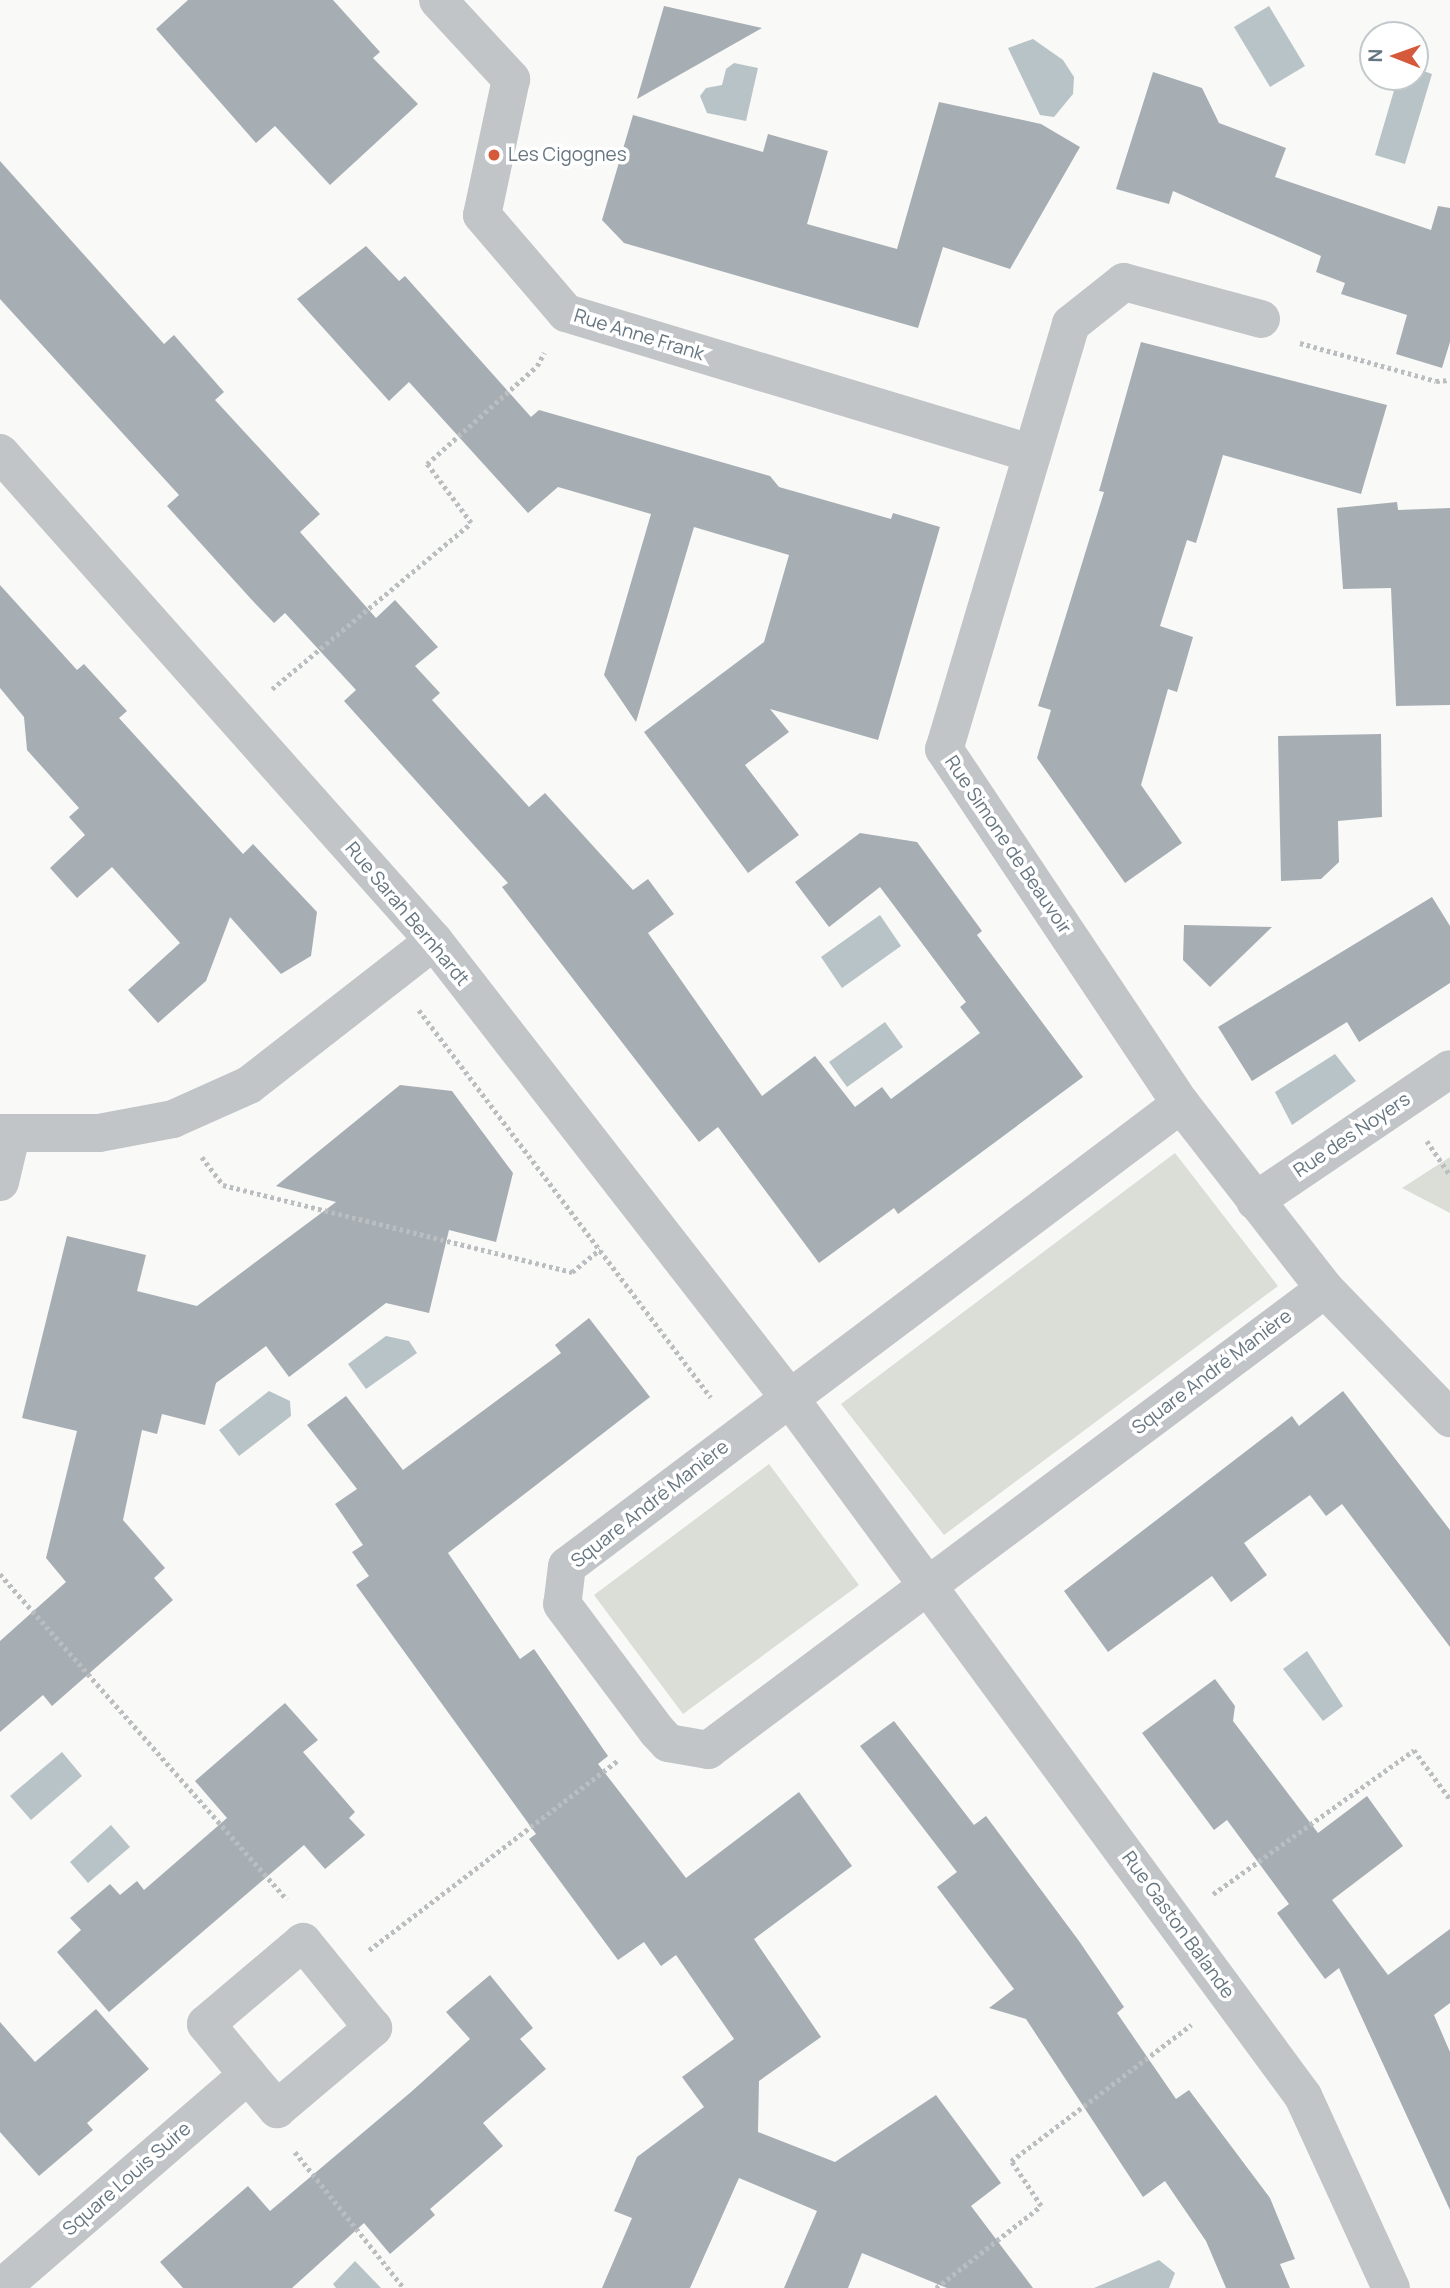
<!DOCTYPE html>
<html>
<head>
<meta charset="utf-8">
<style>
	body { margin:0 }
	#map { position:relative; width:1450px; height:2288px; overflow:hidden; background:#f9f9f7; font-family:Manrope,sans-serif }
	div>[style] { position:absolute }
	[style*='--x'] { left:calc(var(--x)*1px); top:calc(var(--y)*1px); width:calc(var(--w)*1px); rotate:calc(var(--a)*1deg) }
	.green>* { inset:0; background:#daded7 }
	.water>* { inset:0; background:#b8c3c7 }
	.building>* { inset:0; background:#a6aeb4 }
	.path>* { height:4.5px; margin-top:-2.25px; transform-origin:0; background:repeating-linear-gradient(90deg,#bbbec0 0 3.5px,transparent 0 7px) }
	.minor>* { height:38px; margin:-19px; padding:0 19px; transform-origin:19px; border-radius:19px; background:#c1c5c8 }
	.dots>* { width:19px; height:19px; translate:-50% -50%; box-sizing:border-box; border:4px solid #fff; border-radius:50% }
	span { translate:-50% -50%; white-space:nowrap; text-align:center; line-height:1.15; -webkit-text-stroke:7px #fff; paint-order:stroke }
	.poi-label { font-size:19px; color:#667680 }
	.left { translate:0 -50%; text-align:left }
	.street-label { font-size:19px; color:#667680 }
	.north { position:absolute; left:1359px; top:21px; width:70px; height:70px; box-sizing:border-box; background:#fff; border:2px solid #c2c8cc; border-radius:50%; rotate:271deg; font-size:19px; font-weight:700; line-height:28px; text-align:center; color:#667680 }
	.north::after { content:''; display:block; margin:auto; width:24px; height:32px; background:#d5593b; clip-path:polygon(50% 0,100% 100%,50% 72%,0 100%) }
</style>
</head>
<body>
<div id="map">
	<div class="green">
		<div style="clip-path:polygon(1175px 1153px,1278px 1286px,944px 1535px,841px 1404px)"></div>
		<div style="clip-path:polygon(1450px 1157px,1450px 1213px,1402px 1188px)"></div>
		<div style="clip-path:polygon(769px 1464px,859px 1585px,683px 1714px,594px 1595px)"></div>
	</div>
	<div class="water">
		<div style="clip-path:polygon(1269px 6px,1305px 66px,1270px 87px,1234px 27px)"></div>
		<div style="clip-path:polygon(1033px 39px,1063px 60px,1074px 77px,1073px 94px,1054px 117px,1040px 115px,1008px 48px)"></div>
		<div style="clip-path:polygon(734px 63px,758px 68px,746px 121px,707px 113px,700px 96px,706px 88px,722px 85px,726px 69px)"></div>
		<div style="clip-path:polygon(1415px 68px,1432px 74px,1405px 164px,1375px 155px,1398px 77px,1415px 77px)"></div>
		<div style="clip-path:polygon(880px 915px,901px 946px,842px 988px,821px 957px)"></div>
		<div style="clip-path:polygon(885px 1022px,903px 1047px,847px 1087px,829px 1062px)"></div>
		<div style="clip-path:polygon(1335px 1054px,1356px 1081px,1292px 1125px,1275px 1092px)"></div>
		<div style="clip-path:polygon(386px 1336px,409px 1341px,417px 1353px,366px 1389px,348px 1364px)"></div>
		<div style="clip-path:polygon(269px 1391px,290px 1401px,291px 1416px,239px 1456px,219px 1430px)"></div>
		<div style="clip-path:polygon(1307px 1651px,1343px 1706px,1323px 1721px,1283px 1669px)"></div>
		<div style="clip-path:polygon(62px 1752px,82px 1776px,31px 1820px,10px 1796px)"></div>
		<div style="clip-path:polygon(111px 1825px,130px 1847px,88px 1883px,70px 1862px)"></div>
		<div style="clip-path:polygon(1159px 2260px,1175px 2273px,1169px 2288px,1094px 2288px)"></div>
		<div style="clip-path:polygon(355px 2261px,381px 2288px,336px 2288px,333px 2284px)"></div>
	</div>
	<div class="building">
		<div style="clip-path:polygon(188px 0,333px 0,380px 52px,373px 58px,418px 104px,330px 185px,275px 126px,256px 143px,156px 29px)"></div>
		<div style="clip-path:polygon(664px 6px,762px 28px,637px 99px)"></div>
		<div style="clip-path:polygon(1153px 72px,1202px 88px,1219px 123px,1286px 148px,1275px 177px,1431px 230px,1438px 206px,1450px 208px,1450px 342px,1442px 368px,1396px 354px,1407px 315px,1341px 294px,1345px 283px,1316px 272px,1321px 256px,1173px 191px,1169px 204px,1116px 189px)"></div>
		<div style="clip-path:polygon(939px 102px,1041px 124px,1080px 147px,1010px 269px,943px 247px,918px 328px,624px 243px,602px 220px,633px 115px,763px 152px,768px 134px,828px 151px,807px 224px,897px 249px)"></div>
		<div style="clip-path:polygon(0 161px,164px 344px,174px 335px,224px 392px,215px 400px,320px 514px,300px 532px,376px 618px,395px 600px,438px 647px,415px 666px,440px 693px,432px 700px,529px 807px,545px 793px,633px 890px,648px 879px,674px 914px,648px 933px,762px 1096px,815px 1056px,855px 1107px,882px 1087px,891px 1099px,980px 1033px,960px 1007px,966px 1002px,880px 887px,829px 927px,795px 882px,860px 833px,917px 842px,982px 931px,977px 935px,1083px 1077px,898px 1214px,894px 1208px,819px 1263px,718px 1127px,699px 1142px,502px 887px,508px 883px,344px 701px,356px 690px,285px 613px,274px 623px,251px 599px,167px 506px,179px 495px,0 299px)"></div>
		<div style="clip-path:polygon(366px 246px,399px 281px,405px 276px,531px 417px,539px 410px,770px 476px,779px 487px,891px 519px,893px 513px,940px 527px,878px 740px,770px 709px,789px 732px,745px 765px,799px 835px,748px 873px,644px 732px,764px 642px,789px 555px,694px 527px,636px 722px,604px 675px,651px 514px,558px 487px,528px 513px,409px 382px,389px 401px,297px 299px)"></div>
		<div style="clip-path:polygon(1141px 342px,1387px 405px,1361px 494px,1223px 455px,1196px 543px,1187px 540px,1160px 626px,1193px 637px,1177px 692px,1168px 689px,1141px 785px,1182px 843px,1125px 883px,1037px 758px,1051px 710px,1038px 706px,1104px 492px,1099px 491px)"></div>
		<div style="clip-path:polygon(1397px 502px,1398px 510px,1450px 508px,1450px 705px,1396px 706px,1391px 588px,1343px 589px,1337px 508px)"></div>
		<div style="clip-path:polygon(0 585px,77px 670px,84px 664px,127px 711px,119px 718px,243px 854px,253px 844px,317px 912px,311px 956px,281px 974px,230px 917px,206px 981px,158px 1023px,128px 990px,180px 943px,112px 867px,77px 898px,50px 868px,85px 835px,69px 817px,79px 808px,27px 750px,24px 717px,0 688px)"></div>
		<div style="clip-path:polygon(1381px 734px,1382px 817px,1338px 821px,1339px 862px,1321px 879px,1281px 881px,1278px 736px)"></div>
		<div style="clip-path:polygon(1432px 897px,1450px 926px,1450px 983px,1359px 1042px,1347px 1022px,1252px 1081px,1218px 1027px)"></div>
		<div style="clip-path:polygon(1184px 925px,1272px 927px,1210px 987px,1183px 960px)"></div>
		<div style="clip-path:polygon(400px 1085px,452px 1091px,513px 1173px,496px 1242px,449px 1230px,429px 1313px,386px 1303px,289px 1377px,266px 1346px,216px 1383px,205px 1425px,162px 1414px,157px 1434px,142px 1430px,123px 1520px,165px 1568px,154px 1578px,173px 1600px,52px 1706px,43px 1695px,0 1732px,0 1641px,66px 1582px,46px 1558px,77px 1431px,22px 1418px,67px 1236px,146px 1255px,137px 1291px,197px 1306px,336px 1202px,276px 1186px)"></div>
		<div style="clip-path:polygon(589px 1318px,650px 1397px,448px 1553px,520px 1659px,534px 1649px,608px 1756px,598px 1764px,686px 1878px,799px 1792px,852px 1866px,754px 1939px,821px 2037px,759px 2081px,758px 2132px,835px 2162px,936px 2095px,1001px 2183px,971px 2206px,1033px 2288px,947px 2288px,862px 2253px,848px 2288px,784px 2288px,817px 2211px,739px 2178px,690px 2288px,602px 2288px,632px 2218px,614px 2211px,637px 2157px,704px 2107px,682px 2077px,734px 2039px,676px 1955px,661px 1966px,644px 1942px,618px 1960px,529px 1839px,536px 1834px,356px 1585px,369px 1576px,352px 1552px,363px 1545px,335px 1504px,357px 1489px,307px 1425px,346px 1396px,403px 1470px,561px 1353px,555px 1345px)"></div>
		<div style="clip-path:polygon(1343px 1391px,1450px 1530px,1450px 1647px,1342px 1504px,1326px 1516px,1310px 1495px,1244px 1543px,1267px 1575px,1231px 1602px,1212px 1576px,1108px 1652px,1064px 1591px,1292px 1416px,1299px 1426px)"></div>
		<div style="clip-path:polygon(1215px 1679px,1235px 1706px,1233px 1721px,1318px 1833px,1367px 1796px,1403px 1846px,1332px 1900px,1388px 1975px,1450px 1929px,1450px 2003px,1434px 2015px,1450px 2052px,1450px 2210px,1339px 1968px,1325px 1979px,1277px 1913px,1289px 1904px,1227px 1820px,1214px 1830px,1142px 1733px)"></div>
		<div style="clip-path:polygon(285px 1703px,318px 1740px,303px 1752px,355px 1812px,349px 1818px,365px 1835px,325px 1869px,304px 1845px,109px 2012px,57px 1952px,81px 1930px,70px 1918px,110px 1884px,120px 1895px,137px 1881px,144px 1890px,227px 1818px,195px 1781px)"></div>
		<div style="clip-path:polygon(894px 1721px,974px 1825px,986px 1816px,1079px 1941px,1124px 2007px,1117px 2013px,1176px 2099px,1189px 2090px,1270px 2198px,1295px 2259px,1280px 2264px,1290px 2288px,1226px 2288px,1206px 2241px,1165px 2181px,1143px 2197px,1026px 2019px,989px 2008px,1014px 1989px,937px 1887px,957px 1872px,860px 1746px)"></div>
		<div style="clip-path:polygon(490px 1975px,533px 2028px,520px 2039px,546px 2069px,483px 2123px,503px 2146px,430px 2209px,435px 2215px,390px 2254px,364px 2223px,292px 2288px,183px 2288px,160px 2262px,248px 2186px,270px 2211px,411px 2092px,470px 2039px,446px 2012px)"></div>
		<div style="clip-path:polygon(96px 2009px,149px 2069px,87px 2123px,93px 2130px,39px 2176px,0 2132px,0 2022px,35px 2062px)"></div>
	</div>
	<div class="path">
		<div style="--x:1300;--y:343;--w:141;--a:15.6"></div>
		<div style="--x:1436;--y:381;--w:14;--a:-4"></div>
		<div style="--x:272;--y:689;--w:259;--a:-39.8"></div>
		<div style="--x:471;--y:523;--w:74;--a:-126.7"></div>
		<div style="--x:427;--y:464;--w:147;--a:-41.7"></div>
		<div style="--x:537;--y:366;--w:15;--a:-62"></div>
		<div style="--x:419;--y:1010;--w:485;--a:53"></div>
		<div style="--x:1427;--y:1141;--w:41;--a:55.9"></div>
		<div style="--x:202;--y:1157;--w:35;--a:53"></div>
		<div style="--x:223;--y:1185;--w:360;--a:14"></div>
		<div style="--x:572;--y:1272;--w:36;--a:-39"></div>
		<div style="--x:0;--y:1574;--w:434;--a:48.6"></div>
		<div style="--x:1213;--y:1894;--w:247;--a:-35.6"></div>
		<div style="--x:1414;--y:1750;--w:61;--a:53.7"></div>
		<div style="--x:369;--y:1950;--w:313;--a:-37.3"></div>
		<div style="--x:295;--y:2152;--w:174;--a:51.3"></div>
		<div style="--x:936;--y:2288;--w:133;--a:-38"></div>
		<div style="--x:1041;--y:2206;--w:54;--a:-123.7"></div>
		<div style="--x:1011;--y:2161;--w:226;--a:-37.1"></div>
	</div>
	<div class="minor">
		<div style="--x:438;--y:0;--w:108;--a:47.3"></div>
		<div style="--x:511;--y:79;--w:139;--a:102"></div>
		<div style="--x:482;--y:215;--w:129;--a:49.4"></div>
		<div style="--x:566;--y:313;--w:487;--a:16.8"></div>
		<div style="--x:1261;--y:319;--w:142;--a:-164.9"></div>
		<div style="--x:1124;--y:282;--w:68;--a:141.6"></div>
		<div style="--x:1071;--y:324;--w:444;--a:106.6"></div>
		<div style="--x:944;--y:749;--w:427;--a:56.3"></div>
		<div style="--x:1181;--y:1104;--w:234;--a:52.1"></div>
		<div style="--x:1325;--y:1289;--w:180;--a:45.9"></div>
		<div style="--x:0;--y:453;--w:653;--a:48.35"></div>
		<div style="--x:434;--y:941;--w:576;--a:52.12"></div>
		<div style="--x:788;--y:1396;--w:869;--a:53.66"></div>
		<div style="--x:1303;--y:2096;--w:211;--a:65.4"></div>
		<div style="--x:1181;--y:1104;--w:768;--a:143.04"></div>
		<div style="--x:567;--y:1566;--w:38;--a:97"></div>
		<div style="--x:562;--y:1604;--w:159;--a:53.2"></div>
		<div style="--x:657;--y:1731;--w:16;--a:47"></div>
		<div style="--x:668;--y:1743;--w:41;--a:9.9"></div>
		<div style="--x:708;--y:1750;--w:770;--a:-36.77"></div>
		<div style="--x:0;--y:1133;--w:99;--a:0"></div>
		<div style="--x:99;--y:1133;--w:75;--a:-10.7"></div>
		<div style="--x:173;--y:1119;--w:83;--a:-24.1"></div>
		<div style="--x:249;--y:1085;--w:234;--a:-37.9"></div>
		<div style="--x:0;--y:1182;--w:47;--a:-76.6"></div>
		<div style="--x:1255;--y:1201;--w:235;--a:-34.1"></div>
		<div style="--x:1;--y:2288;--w:326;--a:-40.8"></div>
		<div style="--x:248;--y:2075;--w:45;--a:49.5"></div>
		<div style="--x:277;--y:2109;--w:126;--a:-40.2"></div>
		<div style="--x:373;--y:2028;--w:111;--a:-129.1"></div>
		<div style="--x:303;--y:1942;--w:127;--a:139.8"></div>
		<div style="--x:206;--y:2024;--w:66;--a:50.5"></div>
	</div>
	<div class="dots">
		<div style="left:494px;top:155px;background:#d5593b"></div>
	</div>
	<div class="poi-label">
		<span class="left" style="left:508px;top:155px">Les Cigognes</span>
	</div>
	<div class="street-label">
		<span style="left:639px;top:335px;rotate:17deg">Rue Anne Frank</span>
		<span style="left:1008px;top:845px;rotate:56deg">Rue Simone de Beauvoir</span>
		<span style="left:407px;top:914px;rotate:50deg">Rue Sarah Bernhardt</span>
		<span style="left:1352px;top:1135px;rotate:-34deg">Rue des Noyers</span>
		<span style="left:1212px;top:1372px;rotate:-37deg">Square André Manière</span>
		<span style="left:650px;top:1504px;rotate:-38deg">Square André Manière</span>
		<span style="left:1178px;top:1925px;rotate:54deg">Rue Gaston Balande</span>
		<span style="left:127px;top:2179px;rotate:-41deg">Square Louis Suire</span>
	</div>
	<div class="north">N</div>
</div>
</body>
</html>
